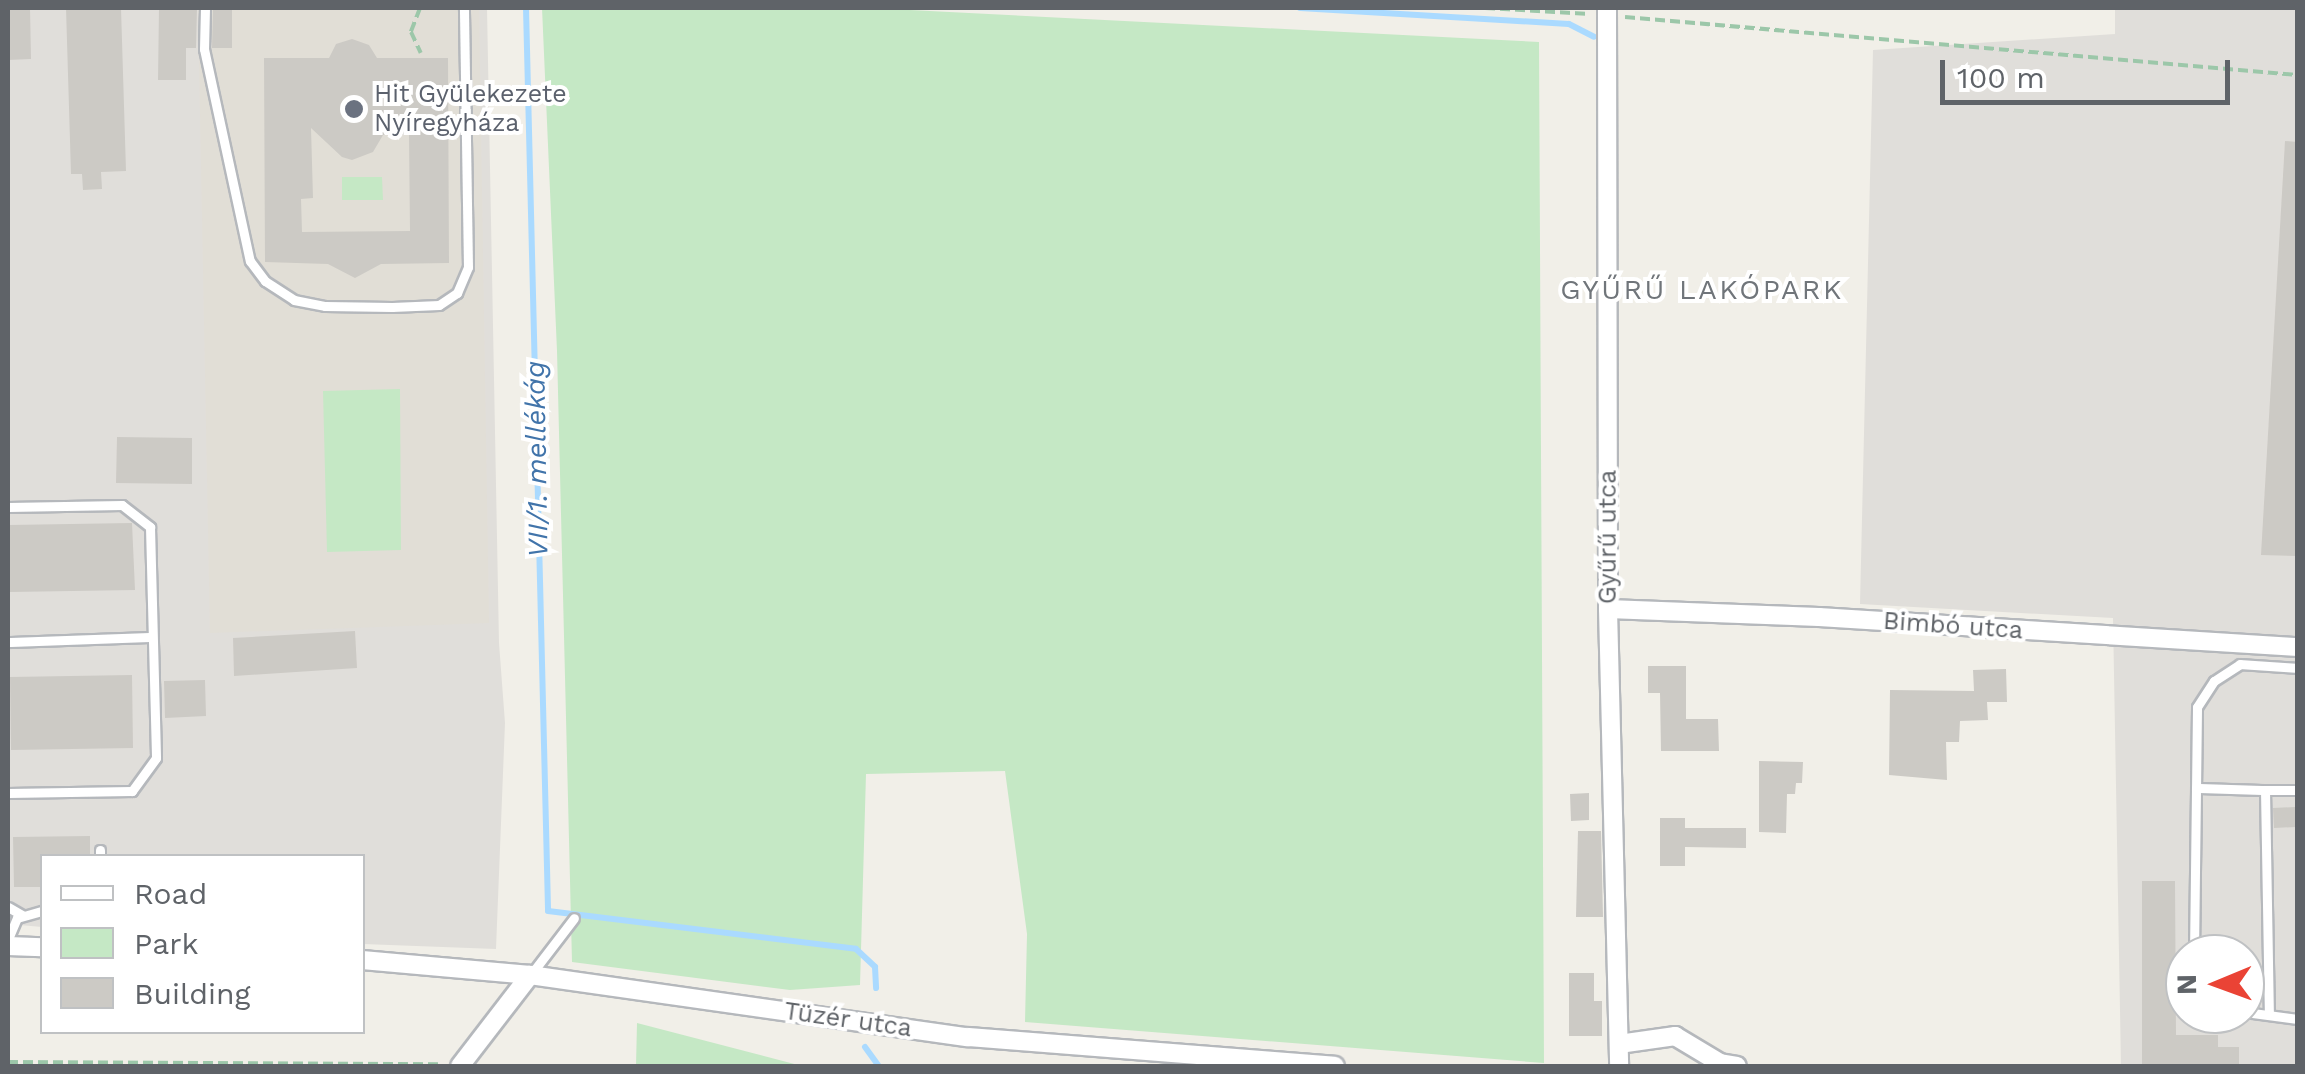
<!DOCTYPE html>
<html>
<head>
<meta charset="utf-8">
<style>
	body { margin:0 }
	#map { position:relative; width:2305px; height:1074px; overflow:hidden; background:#f1efe8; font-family:"Work Sans",sans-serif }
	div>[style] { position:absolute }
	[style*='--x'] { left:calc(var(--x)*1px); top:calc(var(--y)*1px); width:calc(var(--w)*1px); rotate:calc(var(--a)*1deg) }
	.industrial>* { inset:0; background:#e0deda }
	.education>* { inset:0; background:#e1ded6 }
	.green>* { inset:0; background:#c5e8c5 }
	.stream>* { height:6px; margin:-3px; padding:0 3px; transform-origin:3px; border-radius:3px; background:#aadaff }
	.building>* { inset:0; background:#cccac5 }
	.path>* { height:4px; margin-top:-2px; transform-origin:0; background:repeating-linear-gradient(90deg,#9cc7a9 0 10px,transparent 0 15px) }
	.roads { filter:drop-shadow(2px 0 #b5b8bc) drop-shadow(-2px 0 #b5b8bc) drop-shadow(0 2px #b5b8bc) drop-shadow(0 -2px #b5b8bc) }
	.service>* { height:9px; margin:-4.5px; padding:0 4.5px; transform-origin:4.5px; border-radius:4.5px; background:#fff }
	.minor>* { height:18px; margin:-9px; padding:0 9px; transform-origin:9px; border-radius:9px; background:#fff }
	.dots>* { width:28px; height:28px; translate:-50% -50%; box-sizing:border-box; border:5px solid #fff; border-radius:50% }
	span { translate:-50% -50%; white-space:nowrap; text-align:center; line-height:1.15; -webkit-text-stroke:8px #fff; paint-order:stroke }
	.worship-label { font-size:25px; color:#5b616d }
	.left { translate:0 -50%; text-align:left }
	.street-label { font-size:25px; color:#5f6368 }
	.neighbourhood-label { font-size:28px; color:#70757a; letter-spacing:2.5px }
	.water-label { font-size:28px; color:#4174aa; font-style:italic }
	.frame { position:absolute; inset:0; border:10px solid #5f6368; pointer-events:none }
	.legend { position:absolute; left:40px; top:854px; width:325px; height:180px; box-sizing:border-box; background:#fff; border:2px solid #bfc1c3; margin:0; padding:12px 18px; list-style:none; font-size:30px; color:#5f6368 }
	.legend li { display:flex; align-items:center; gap:20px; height:50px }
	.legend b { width:50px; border:2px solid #bfc1c3 }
	.north { position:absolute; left:2165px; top:934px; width:100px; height:100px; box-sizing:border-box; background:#fff; border:2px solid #bfc1c3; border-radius:50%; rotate:269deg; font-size:28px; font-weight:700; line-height:40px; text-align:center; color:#5f6368 }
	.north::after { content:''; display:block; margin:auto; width:35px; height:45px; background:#ea4335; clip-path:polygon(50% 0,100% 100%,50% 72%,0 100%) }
	.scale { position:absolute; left:1940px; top:60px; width:290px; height:45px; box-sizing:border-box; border:5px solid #5f6368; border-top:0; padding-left:12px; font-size:30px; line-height:35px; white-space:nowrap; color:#5f6368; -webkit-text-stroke:8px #fff; paint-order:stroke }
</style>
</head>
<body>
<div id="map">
	<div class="industrial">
		<div style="clip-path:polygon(8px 8px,487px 8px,499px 643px,505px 723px,496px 949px,363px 944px,362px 856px,42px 856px,42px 927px,8px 924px)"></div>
		<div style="clip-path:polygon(evenodd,2115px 8px,2297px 8px,2297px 1066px,2121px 1066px,2113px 618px,1860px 604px,1873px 50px,2115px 34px,2115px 8px,2185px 954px,2245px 954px,2245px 1014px,2185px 1014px,2185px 954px)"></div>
	</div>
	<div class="education">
		<div style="clip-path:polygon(198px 8px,479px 8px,489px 623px,210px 633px)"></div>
	</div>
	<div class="green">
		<div style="clip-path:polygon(542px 8px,871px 8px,1539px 42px,1544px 1063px,1025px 1022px,1027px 934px,1005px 771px,866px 774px,860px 985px,790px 990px,572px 962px,557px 351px)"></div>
		<div style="clip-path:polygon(342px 177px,382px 177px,383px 200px,342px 200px)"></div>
		<div style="clip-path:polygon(400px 389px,401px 550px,327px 552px,323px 391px)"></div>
		<div style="clip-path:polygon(637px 1023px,802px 1066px,636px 1066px)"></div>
	</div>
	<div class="stream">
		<div style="--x:526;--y:8;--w:903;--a:88.6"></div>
		<div style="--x:548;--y:911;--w:310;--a:7"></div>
		<div style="--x:856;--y:949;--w:26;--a:43"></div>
		<div style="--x:875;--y:967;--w:21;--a:87"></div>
		<div style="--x:1300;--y:8;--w:269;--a:3.4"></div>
		<div style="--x:1569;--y:24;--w:28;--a:27"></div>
		<div style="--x:865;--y:1047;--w:24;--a:54"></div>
	</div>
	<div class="building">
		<div style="clip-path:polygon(8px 8px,30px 8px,31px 59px,8px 60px)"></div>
		<div style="clip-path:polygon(66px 8px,121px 8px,126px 171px,101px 172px,102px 189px,83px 190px,82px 174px,71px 174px)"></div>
		<div style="clip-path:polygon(159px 8px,197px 8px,196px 48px,186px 48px,186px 80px,158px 80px)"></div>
		<div style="clip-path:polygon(213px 8px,232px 8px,232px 48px,212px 48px)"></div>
		<div style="clip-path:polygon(evenodd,352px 39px,369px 45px,377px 58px,448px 58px,449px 263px,381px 264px,355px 278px,328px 264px,265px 262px,264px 58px,329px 58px,336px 44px,352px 39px,311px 128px,342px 157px,352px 160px,373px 152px,383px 135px,409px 135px,410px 231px,302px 232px,301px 199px,313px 198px,311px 128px)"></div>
		<div style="clip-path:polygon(2285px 141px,2298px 142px,2298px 556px,2261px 555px)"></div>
		<div style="clip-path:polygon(117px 437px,192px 438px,192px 484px,116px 483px)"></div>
		<div style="clip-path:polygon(132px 523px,135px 590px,10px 592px,9px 525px)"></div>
		<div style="clip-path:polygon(355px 631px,357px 668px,234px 676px,233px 638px)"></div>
		<div style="clip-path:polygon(1648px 666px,1686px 666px,1686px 719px,1718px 719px,1719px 751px,1661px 751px,1660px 693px,1648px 693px)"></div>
		<div style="clip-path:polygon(2006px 669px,2007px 702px,1987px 702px,1988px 720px,1960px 721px,1959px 742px,1946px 742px,1947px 780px,1889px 775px,1890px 690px,1974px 691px,1973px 670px)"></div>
		<div style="clip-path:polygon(132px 675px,133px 748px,11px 750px,10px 677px)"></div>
		<div style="clip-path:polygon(205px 680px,206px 716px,165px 718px,164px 681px)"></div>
		<div style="clip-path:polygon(1759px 761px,1803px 762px,1802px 783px,1796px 783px,1795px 794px,1787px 794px,1786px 833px,1759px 832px)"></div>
		<div style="clip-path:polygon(1589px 793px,1589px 820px,1571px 821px,1570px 794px)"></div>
		<div style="clip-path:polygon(2295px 807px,2296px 827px,2274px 828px,2273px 808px)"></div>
		<div style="clip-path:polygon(1660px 818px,1685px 818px,1685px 828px,1746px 828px,1746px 848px,1685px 847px,1685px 866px,1660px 866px)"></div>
		<div style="clip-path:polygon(1578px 831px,1601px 831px,1603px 917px,1576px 917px)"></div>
		<div style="clip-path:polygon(90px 836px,90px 856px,42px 856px,42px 887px,14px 887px,13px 837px)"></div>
		<div style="clip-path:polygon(2142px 881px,2175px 881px,2176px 1035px,2218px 1035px,2218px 1047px,2239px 1047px,2239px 1066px,2142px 1066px)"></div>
		<div style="clip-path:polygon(1569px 973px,1594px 973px,1594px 1001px,1602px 1001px,1602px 1036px,1569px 1036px)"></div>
	</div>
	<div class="path">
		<div style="--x:420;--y:8;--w:26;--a:111"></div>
		<div style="--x:411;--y:32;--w:23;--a:65"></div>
		<div style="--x:1485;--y:8;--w:105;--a:3.3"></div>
		<div style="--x:1625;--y:17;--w:675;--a:4.93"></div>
		<div style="--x:8;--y:1062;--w:435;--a:0.3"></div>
	</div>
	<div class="roads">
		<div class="service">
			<div style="--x:205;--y:8;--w:41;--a:91.4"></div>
			<div style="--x:204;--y:49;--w:217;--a:77.8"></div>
			<div style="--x:250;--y:261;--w:25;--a:53"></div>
			<div style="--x:265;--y:281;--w:35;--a:33"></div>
			<div style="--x:294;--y:300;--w:32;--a:11"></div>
			<div style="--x:325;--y:306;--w:67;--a:0.9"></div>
			<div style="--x:392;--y:307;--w:47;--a:-2.4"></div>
			<div style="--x:439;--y:305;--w:22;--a:-34"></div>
			<div style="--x:457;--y:293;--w:28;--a:-67"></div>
			<div style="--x:468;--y:267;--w:259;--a:-90.9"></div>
			<div style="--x:8;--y:507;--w:114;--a:-1"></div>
			<div style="--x:122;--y:505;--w:36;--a:38"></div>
			<div style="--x:150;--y:527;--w:231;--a:88.5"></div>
			<div style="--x:156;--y:758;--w:41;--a:126"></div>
			<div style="--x:132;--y:791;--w:124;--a:179.1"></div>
			<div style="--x:8;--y:642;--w:144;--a:-2"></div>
			<div style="--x:2196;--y:788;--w:69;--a:1.7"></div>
			<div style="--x:2265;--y:790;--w:225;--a:89"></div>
			<div style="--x:2265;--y:790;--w:33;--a:0"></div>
			<div style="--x:100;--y:850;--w:6;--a:90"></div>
			<div style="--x:8;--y:907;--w:16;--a:30"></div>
			<div style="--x:8;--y:939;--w:23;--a:-67"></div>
			<div style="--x:17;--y:918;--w:26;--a:-16"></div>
			<div style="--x:2194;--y:954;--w:247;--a:-89.3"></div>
			<div style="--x:2197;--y:707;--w:31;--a:-57"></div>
			<div style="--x:2214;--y:681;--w:31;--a:-33"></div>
			<div style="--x:2240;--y:664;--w:58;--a:3.9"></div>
			<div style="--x:532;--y:973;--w:69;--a:-52.6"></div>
			<div style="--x:2245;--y:1012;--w:53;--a:7.5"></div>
		</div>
		<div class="minor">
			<div style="--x:1607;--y:8;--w:601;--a:89.9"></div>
			<div style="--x:1608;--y:609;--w:457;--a:88.6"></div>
			<div style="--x:1608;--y:609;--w:211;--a:2.2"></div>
			<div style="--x:1819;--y:617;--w:480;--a:3.6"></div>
			<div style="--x:8;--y:946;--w:34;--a:2"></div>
			<div style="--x:362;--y:960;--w:169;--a:5.1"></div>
			<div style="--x:530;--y:975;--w:442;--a:8.1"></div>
			<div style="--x:968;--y:1037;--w:368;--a:4.5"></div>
			<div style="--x:1619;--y:1044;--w:57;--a:-8.1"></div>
			<div style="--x:1675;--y:1036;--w:52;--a:31"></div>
			<div style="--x:1720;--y:1063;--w:17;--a:10"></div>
			<div style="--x:460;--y:1066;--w:115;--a:-52.4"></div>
		</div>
	</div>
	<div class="dots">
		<div style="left:354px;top:109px;background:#6b7280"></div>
	</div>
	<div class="worship-label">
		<span class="left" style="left:374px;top:109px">Hit Gyülekezete<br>Nyíregyháza</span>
	</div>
	<div class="street-label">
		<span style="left:1608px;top:537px;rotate:-90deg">Gyűrű utca</span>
		<span style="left:1953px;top:626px;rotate:4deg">Bimbó utca</span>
		<span style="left:848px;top:1020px;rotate:8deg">Tüzér utca</span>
	</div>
	<div class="neighbourhood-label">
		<span style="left:1702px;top:290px">GYŰRŰ LAKÓPARK</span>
	</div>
	<div class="water-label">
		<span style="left:537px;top:459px;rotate:-91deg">VII/1. mellékág</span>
	</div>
	<div class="frame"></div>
	<ul class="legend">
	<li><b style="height:12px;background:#fff"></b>Road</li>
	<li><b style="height:28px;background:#c5e8c5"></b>Park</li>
	<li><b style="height:28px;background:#cccac5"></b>Building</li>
	</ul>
	<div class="north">N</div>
	<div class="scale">100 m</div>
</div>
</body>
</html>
